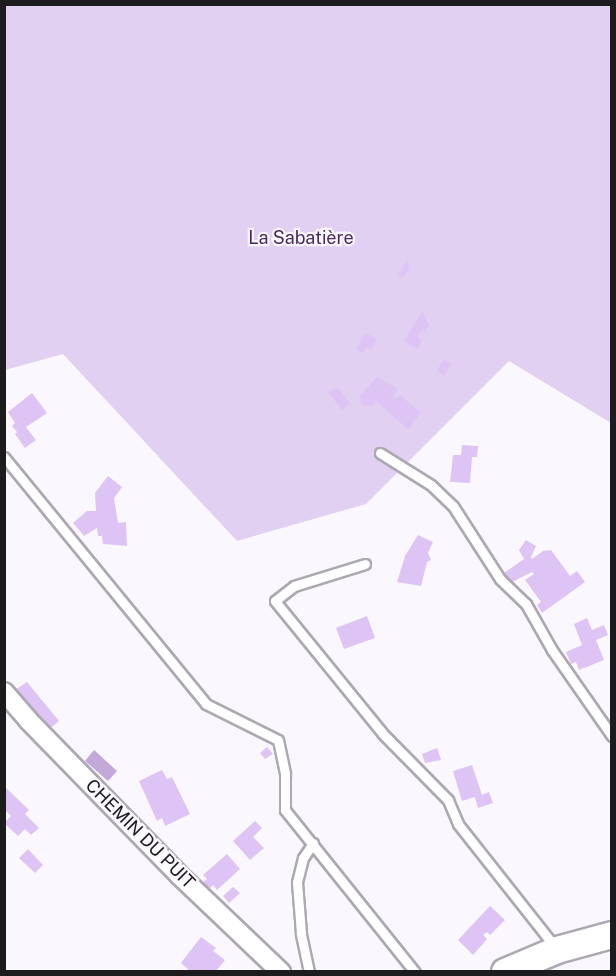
<!DOCTYPE html>
<html>
<head>
<meta charset="utf-8">
<style>
	body { margin:0 }
	#map { position:relative; width:616px; height:976px; overflow:hidden; background:#faf7fe; font-family:"Public Sans",sans-serif }
	div>[style] { position:absolute }
	[style*='--x'] { left:calc(var(--x)*1px); top:calc(var(--y)*1px); width:calc(var(--w)*1px); rotate:calc(var(--a)*1deg) }
	.green>* { inset:0; background:#e1d0f1 }
	.water>* { inset:0; background:#c2a9d9 }
	.building>* { inset:0; background:#ddc4f5 }
	.roads { filter:drop-shadow(2px 0 #ada8b1) drop-shadow(-2px 0 #ada8b1) drop-shadow(0 2px #ada8b1) drop-shadow(0 -2px #ada8b1) }
	.lane>* { height:9px; margin:-4.5px; padding:0 4.5px; transform-origin:4.5px; border-radius:4.5px; background:#fff }
	.street>* { height:18px; margin:-9px; padding:0 9px; transform-origin:9px; border-radius:9px; background:#fff }
	.secondary>* { height:26px; margin:-13px; padding:0 13px; transform-origin:13px; border-radius:13px; background:#fff }
	span { translate:-50% -50%; white-space:nowrap; text-align:center; line-height:1.15; -webkit-text-stroke:4.5px #faf7fe; paint-order:stroke }
	.park-label { font-size:18px; color:#482861 }
	.street-label { font-size:18px; color:#1c1b1e }
	.frame { position:absolute; inset:0; border:6px solid #1c1b1e; pointer-events:none }
</style>
</head>
<body>
<div id="map">
	<div class="green">
		<div style="clip-path:polygon(5px 5px,611px 5px,611px 423px,509px 361px,366px 504px,237px 541px,63px 354px,5px 370px)"></div>
	</div>
	<div class="water">
		<div style="clip-path:polygon(94px 750px,117px 771px,108px 781px,85px 761px)"></div>
	</div>
	<div class="building">
		<div style="clip-path:polygon(407px 260px,409px 269px,403px 278px,398px 275px)"></div>
		<div style="clip-path:polygon(422px 312px,429px 325px,425px 332px,422px 330px,417px 337px,421px 340px,418px 349px,404px 341px)"></div>
		<div style="clip-path:polygon(366px 333px,377px 339px,371px 350px,367px 347px,363px 353px,356px 350px)"></div>
		<div style="clip-path:polygon(444px 359px,451px 364px,444px 376px,437px 370px)"></div>
		<div style="clip-path:polygon(377px 377px,398px 389px,393px 396px,396px 399px,400px 395px,421px 413px,408px 429px,376px 401px,373px 405px,365px 406px,361px 403px,360px 396px)"></div>
		<div style="clip-path:polygon(338px 388px,350px 403px,342px 410px,328px 392px)"></div>
		<div style="clip-path:polygon(32px 393px,47px 413px,26px 427px,36px 440px,25px 448px,15px 434px,17px 432px,12px 426px,15px 423px,8px 412px)"></div>
		<div style="clip-path:polygon(462px 445px,478px 446px,477px 457px,472px 457px,470px 483px,450px 482px,453px 455px,461px 455px)"></div>
		<div style="clip-path:polygon(108px 476px,122px 487px,114px 498px,118px 523px,126px 522px,127px 546px,103px 544px,102px 536px,98px 536px,97px 528px,84px 536px,73px 523px,87px 511px,96px 511px,95px 493px)"></div>
		<div style="clip-path:polygon(418px 535px,433px 542px,428px 553px,431px 560px,427px 562px,421px 586px,397px 582px,405px 556px)"></div>
		<div style="clip-path:polygon(526px 540px,536px 546px,531px 557px,532px 559px,543px 551px,551px 550px,570px 576px,577px 571px,585px 582px,542px 613px,537px 605px,541px 602px,525px 580px,534px 574px,532px 572px,510px 583px,504px 573px,524px 559px,519px 550px)"></div>
		<div style="clip-path:polygon(367px 616px,375px 638px,344px 649px,336px 628px)"></div>
		<div style="clip-path:polygon(587px 618px,592px 630px,604px 625px,608px 635px,596px 640px,604px 660px,579px 670px,576px 662px,571px 664px,566px 652px,582px 645px,574px 624px)"></div>
		<div style="clip-path:polygon(27px 682px,59px 721px,47px 731px,15px 690px)"></div>
		<div style="clip-path:polygon(267px 747px,273px 754px,265px 759px,260px 753px)"></div>
		<div style="clip-path:polygon(437px 748px,441px 760px,425px 763px,422px 754px)"></div>
		<div style="clip-path:polygon(472px 765px,482px 795px,489px 792px,493px 803px,478px 808px,475px 797px,462px 801px,453px 771px)"></div>
		<div style="clip-path:polygon(162px 770px,167px 779px,172px 777px,190px 814px,165px 826px,162px 818px,157px 821px,139px 781px)"></div>
		<div style="clip-path:polygon(4px 786px,29px 810px,25px 814px,39px 828px,31px 835px,25px 829px,18px 836px,4px 823px,11px 816px,4px 809px)"></div>
		<div style="clip-path:polygon(255px 821px,262px 828px,253px 837px,264px 848px,250px 860px,233px 841px)"></div>
		<div style="clip-path:polygon(28px 849px,43px 865px,35px 873px,19px 858px)"></div>
		<div style="clip-path:polygon(227px 854px,240px 869px,217px 890px,213px 885px,208px 890px,202px 883px,207px 879px,203px 875px)"></div>
		<div style="clip-path:polygon(233px 887px,240px 893px,229px 903px,223px 896px)"></div>
		<div style="clip-path:polygon(490px 906px,505px 920px,490px 935px,487px 932px,483px 935px,487px 939px,473px 955px,458px 940px)"></div>
		<div style="clip-path:polygon(201px 937px,216px 948px,213px 951px,225px 960px,215px 972px,191px 972px,181px 963px)"></div>
	</div>
	<div class="roads">
		<div class="lane">
			<div style="--x:380;--y:453;--w:60;--a:32.1"></div>
			<div style="--x:431;--y:485;--w:30;--a:44"></div>
			<div style="--x:453;--y:506;--w:87;--a:57.2"></div>
			<div style="--x:500;--y:579;--w:36;--a:44"></div>
			<div style="--x:526;--y:604;--w:53;--a:60.5"></div>
			<div style="--x:552;--y:650;--w:105;--a:55.1"></div>
			<div style="--x:4;--y:457;--w:319;--a:50.7"></div>
			<div style="--x:206;--y:704;--w:80;--a:26.6"></div>
			<div style="--x:278;--y:740;--w:35;--a:78"></div>
			<div style="--x:285;--y:774;--w:36;--a:90"></div>
			<div style="--x:285;--y:810;--w:208;--a:51.3"></div>
			<div style="--x:365;--y:564;--w:74;--a:162.8"></div>
			<div style="--x:294;--y:586;--w:24;--a:142"></div>
			<div style="--x:275;--y:601;--w:171;--a:50.9"></div>
			<div style="--x:383;--y:734;--w:93;--a:45.4"></div>
			<div style="--x:448;--y:800;--w:26;--a:67"></div>
			<div style="--x:458;--y:824;--w:158;--a:51.7"></div>
			<div style="--x:309;--y:972;--w:40;--a:-102"></div>
			<div style="--x:301;--y:933;--w:51;--a:-94.5"></div>
			<div style="--x:297;--y:882;--w:25;--a:-76"></div>
			<div style="--x:303;--y:858;--w:18;--a:-56"></div>
		</div>
		<div class="street">
			<div style="--x:4;--y:692;--w:37;--a:49"></div>
			<div style="--x:28;--y:720;--w:216;--a:45.7"></div>
			<div style="--x:179;--y:875;--w:141;--a:43.6"></div>
		</div>
		<div class="secondary">
			<div style="--x:505;--y:972;--w:56;--a:-22.9"></div>
			<div style="--x:557;--y:950;--w:57;--a:-15.3"></div>
		</div>
	</div>
	<div class="park-label">
		<span style="left:301px;top:238px">La Sabatière</span>
	</div>
	<div class="street-label">
		<span style="left:140px;top:834px;rotate:45deg">CHEMIN DU PUIT</span>
	</div>
	<div class="frame"></div>
</div>
</body>
</html>
